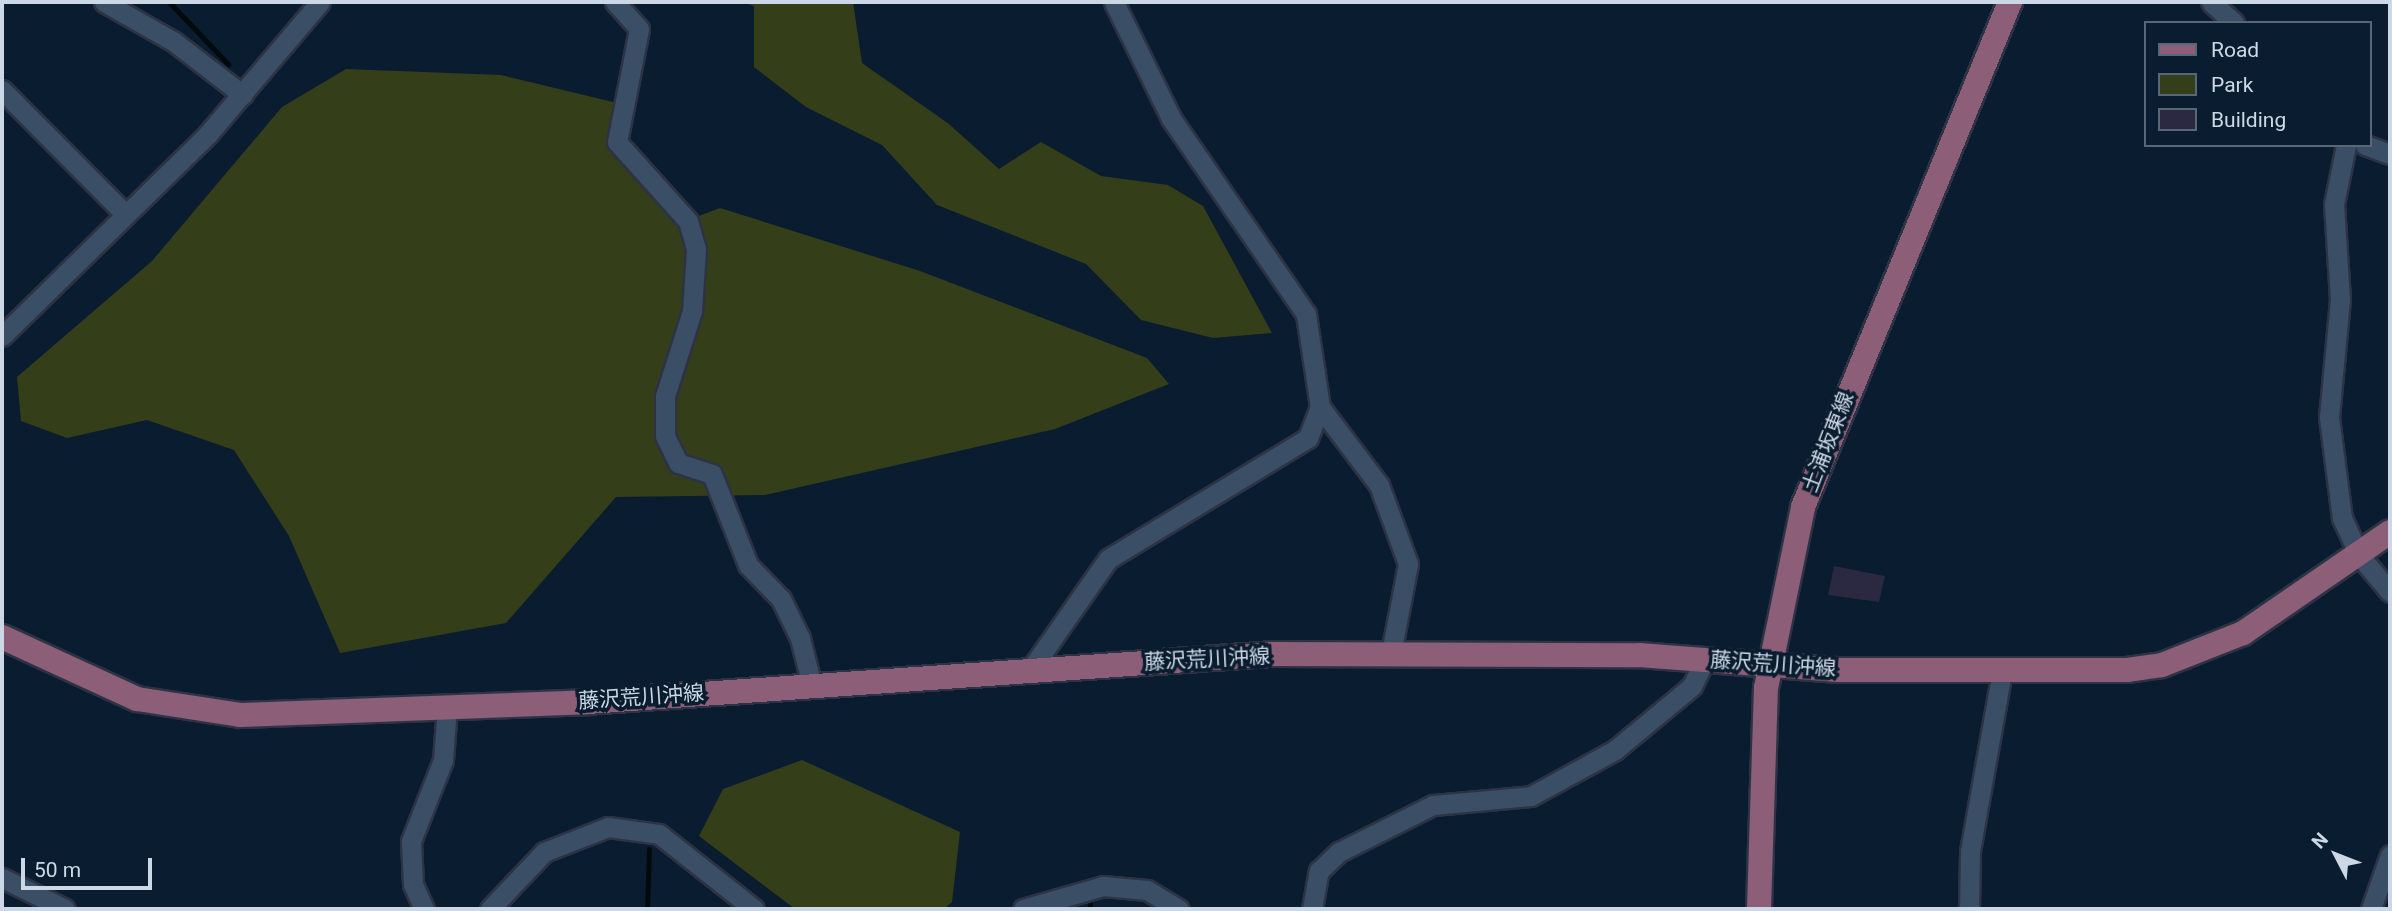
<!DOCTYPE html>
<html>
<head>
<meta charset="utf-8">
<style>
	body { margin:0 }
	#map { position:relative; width:2392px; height:911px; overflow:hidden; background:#0a1c2f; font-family:Roboto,"Noto Sans JP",sans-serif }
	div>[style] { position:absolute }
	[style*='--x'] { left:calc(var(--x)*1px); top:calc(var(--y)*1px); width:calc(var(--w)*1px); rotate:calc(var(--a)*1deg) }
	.green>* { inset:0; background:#343e19 }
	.stream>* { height:5px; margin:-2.5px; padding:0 2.5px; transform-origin:2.5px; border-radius:2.5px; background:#000a0d }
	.building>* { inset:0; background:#2b2841 }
	.roads { filter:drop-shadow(2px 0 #2d3344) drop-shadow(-2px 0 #2d3344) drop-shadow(0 2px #2d3344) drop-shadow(0 -2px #2d3344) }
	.minor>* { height:19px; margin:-9.5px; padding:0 9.5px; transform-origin:9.5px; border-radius:9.5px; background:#3a4e65 }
	.major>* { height:24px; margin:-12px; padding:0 12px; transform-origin:12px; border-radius:12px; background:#8c5e78 }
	span { translate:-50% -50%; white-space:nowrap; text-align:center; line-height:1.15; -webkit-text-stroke:7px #0a1c2f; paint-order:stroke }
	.street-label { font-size:21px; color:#ccd8e5 }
	.frame { position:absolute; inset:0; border:4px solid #ccd8e5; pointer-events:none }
	.legend { position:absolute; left:2144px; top:21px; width:228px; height:126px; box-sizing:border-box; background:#0a1c2f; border:2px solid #586778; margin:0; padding:9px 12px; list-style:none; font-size:21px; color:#ccd8e5 }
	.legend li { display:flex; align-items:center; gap:14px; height:35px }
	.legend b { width:35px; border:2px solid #586778 }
	.north { position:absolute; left:2301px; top:820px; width:70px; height:70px; -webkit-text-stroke:5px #0a1c2f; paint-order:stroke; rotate:312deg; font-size:19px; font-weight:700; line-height:28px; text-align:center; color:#ccd8e5 }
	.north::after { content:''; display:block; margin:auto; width:24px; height:32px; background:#ccd8e5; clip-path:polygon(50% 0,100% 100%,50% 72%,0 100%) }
	.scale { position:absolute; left:21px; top:858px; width:131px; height:32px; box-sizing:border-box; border:4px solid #ccd8e5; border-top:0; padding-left:9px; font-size:21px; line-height:24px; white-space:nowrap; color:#ccd8e5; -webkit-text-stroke:5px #0a1c2f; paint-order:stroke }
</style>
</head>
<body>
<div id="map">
	<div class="green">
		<div style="clip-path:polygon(742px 2px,853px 2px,862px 63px,949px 124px,999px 169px,1041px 142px,1101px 176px,1168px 185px,1203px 206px,1272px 333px,1213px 338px,1141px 320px,1086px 264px,937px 205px,882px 145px,806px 107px,754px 67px,754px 6px)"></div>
		<div style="clip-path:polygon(346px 69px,501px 75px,617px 103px,617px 142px,688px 220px,720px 208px,920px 271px,1147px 358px,1169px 384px,1055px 429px,765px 495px,616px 497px,506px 623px,340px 653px,289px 536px,234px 450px,147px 420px,67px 438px,21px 421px,17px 377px,152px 261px,282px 107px)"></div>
		<div style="clip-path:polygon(802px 760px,960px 832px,952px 902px,944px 909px,795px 909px,699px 836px,723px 789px)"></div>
	</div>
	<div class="stream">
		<div style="--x:169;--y:2;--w:86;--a:46.4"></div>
		<div style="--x:647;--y:909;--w:60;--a:-88.1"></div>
		<div style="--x:1090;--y:909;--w:7;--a:-90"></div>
	</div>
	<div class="building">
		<div style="clip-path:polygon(1834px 566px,1885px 576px,1879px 602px,1828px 595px)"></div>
	</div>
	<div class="roads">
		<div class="minor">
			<div style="--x:104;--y:2;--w:79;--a:29.5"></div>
			<div style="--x:173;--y:41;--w:88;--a:37.6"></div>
			<div style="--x:615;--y:2;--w:36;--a:48"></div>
			<div style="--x:639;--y:29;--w:115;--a:101"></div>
			<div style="--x:617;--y:142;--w:106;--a:48.1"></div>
			<div style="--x:688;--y:221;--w:29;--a:74"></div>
			<div style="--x:696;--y:249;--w:62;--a:93.7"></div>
			<div style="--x:692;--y:311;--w:89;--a:107.6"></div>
			<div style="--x:665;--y:396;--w:40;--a:90"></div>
			<div style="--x:665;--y:436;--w:30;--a:64"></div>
			<div style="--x:678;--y:463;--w:36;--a:18"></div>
			<div style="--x:712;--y:474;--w:98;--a:68.4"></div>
			<div style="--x:748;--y:565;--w:47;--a:45.9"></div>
			<div style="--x:781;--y:599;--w:43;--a:64"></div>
			<div style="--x:800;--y:638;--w:49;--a:76"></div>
			<div style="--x:2211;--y:2;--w:31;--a:42"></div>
			<div style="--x:2;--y:90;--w:173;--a:45.2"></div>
			<div style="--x:2346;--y:145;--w:60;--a:101.5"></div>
			<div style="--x:2334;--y:204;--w:95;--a:86.4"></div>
			<div style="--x:2340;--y:299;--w:119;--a:95.3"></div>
			<div style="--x:2329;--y:417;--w:102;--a:82.7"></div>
			<div style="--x:2342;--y:518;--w:41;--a:65.3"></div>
			<div style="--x:2359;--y:555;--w:48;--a:50"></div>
			<div style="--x:2365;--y:145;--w:27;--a:20"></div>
			<div style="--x:2;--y:336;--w:289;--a:-44.4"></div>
			<div style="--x:208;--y:134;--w:173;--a:-49.7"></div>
			<div style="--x:1320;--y:407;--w:98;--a:52.9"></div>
			<div style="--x:1379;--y:485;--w:84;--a:69.8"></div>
			<div style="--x:1408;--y:564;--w:91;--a:100.8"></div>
			<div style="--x:1031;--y:669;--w:134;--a:-55"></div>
			<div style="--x:1108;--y:559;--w:234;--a:-31.2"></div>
			<div style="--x:1308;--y:438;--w:33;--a:-69"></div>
			<div style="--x:1320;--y:407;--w:94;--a:-98.6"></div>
			<div style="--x:1306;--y:314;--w:238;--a:-124.6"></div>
			<div style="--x:1171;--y:118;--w:129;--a:-116.2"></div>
			<div style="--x:2;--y:878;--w:70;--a:26.2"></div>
			<div style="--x:424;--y:909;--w:27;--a:-114"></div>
			<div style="--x:413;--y:884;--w:43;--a:-92.7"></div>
			<div style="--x:411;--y:841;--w:87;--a:-68.4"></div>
			<div style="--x:443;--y:760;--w:53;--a:-85.7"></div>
			<div style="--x:490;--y:909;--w:79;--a:-46.5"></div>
			<div style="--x:544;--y:852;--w:69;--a:-21.3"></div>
			<div style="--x:608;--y:827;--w:51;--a:7.8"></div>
			<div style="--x:659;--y:834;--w:121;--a:38.3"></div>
			<div style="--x:1023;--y:909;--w:83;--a:-16"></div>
			<div style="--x:1103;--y:886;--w:44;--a:5.2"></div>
			<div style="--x:1147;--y:890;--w:37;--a:31"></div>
			<div style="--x:1312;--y:909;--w:39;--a:-80"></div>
			<div style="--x:1319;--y:871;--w:28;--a:-44"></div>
			<div style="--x:1339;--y:852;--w:105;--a:-26.6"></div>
			<div style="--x:1433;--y:805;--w:98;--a:-5.2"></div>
			<div style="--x:1531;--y:796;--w:96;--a:-28.7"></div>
			<div style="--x:1615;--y:750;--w:100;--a:-39.7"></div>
			<div style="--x:1692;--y:686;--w:30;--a:-64"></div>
			<div style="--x:1969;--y:909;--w:58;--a:-89"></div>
			<div style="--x:1970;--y:851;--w:182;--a:-79.9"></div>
			<div style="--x:2371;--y:909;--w:57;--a:-70.6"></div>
		</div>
		<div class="major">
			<div style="--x:2;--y:637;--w:149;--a:24.7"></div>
			<div style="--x:137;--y:699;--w:104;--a:8.8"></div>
			<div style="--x:240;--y:715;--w:348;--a:-2.1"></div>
			<div style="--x:588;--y:702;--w:686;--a:-4.01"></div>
			<div style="--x:1272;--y:654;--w:367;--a:0.2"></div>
			<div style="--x:1639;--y:655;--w:199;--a:4.3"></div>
			<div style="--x:1837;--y:670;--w:290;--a:0"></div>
			<div style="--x:2127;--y:670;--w:35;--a:-8"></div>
			<div style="--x:2162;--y:665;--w:87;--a:-21.6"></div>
			<div style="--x:2243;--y:633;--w:178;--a:-34.5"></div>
			<div style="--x:1759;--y:909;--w:221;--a:-88.2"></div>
			<div style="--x:1766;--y:688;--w:185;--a:-78.4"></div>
			<div style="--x:1803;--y:507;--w:546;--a:-67.71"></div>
		</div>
	</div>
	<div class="street-label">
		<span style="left:1828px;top:442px;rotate:-69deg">土浦坂東線</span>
		<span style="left:1207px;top:659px;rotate:-3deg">藤沢荒川沖線</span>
		<span style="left:1773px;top:664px;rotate:4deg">藤沢荒川沖線</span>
		<span style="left:641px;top:697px;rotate:-4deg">藤沢荒川沖線</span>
	</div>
	<div class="frame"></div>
	<ul class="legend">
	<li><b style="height:9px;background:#8c5e78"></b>Road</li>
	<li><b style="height:19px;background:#343e19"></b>Park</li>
	<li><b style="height:19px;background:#2b2841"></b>Building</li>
	</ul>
	<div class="north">N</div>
	<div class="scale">50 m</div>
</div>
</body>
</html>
